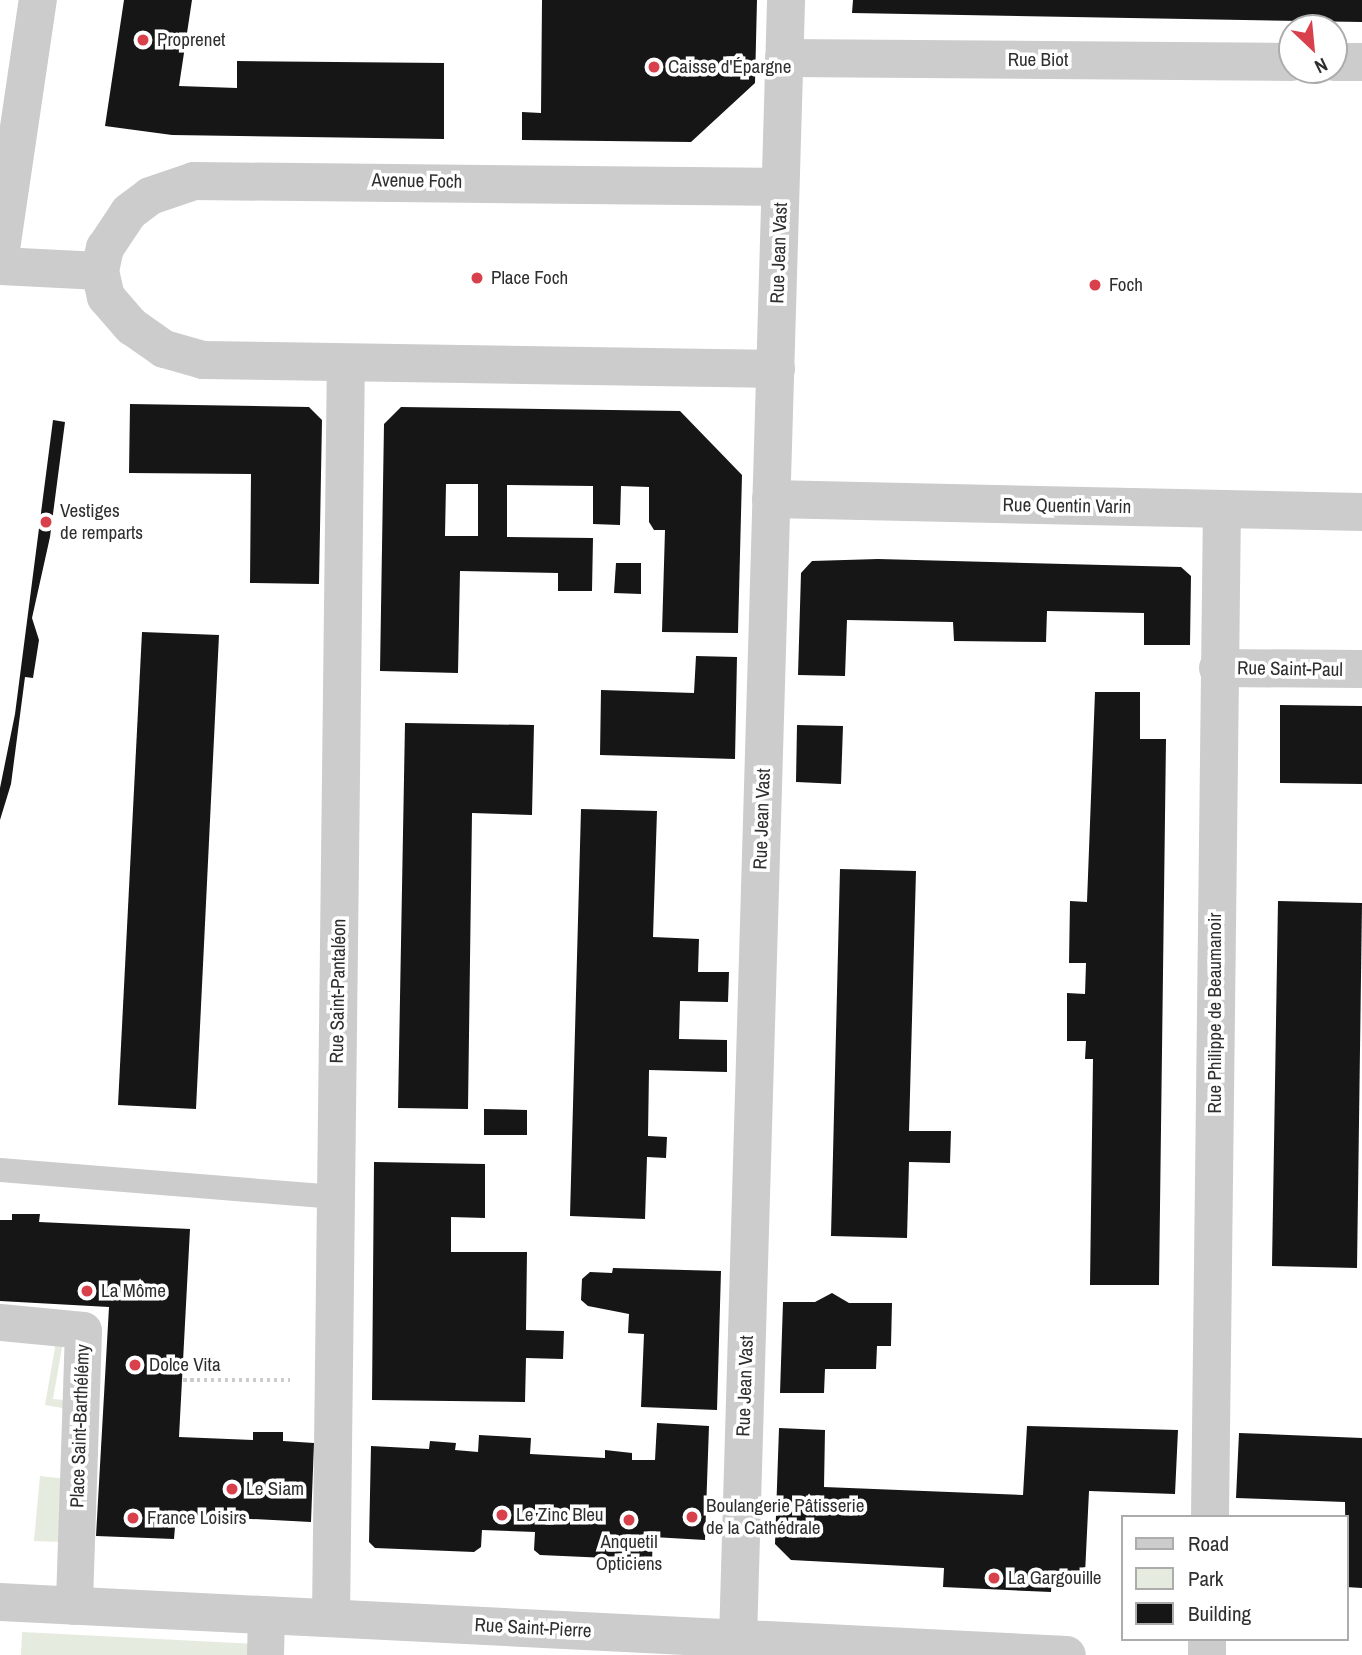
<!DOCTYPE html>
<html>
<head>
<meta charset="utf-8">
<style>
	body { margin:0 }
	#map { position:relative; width:1362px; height:1655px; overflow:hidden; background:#fff; font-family:"Archivo Narrow",sans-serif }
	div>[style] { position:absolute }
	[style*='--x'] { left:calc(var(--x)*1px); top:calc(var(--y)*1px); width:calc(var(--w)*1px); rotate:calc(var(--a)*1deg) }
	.green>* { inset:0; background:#e5ebde }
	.building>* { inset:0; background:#161616 }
	.path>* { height:4.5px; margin-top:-2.25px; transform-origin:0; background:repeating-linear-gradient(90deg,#ccc 0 3.5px,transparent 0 7px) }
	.service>* { height:24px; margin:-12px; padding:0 12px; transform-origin:12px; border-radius:12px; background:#ccc }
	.pedestrian>* { height:37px; margin:-18.5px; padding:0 18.5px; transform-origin:18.5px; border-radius:18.5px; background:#ccc }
	.minor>* { height:38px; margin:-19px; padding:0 19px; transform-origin:19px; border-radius:19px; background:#ccc }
	.dots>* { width:19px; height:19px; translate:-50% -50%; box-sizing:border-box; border:4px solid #fff; border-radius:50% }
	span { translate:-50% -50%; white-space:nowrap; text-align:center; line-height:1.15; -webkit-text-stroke:7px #fff; paint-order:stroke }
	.poi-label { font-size:19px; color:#2f2f2f }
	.left { translate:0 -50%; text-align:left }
	.street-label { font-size:19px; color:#2f2f2f }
	.legend { position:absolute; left:1121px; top:1515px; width:228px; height:126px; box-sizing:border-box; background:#fff; border:2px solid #acacac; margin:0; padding:9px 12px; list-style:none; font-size:21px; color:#2f2f2f }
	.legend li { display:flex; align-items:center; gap:14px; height:35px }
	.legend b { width:35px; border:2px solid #acacac }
	.north { position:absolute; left:1278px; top:14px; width:70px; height:70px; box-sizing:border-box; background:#fff; border:2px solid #acacac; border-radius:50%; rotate:154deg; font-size:19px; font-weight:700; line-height:28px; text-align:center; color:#2f2f2f }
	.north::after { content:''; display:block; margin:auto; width:24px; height:32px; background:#d8404c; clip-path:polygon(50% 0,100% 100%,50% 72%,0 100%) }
</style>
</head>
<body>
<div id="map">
	<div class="green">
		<div style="clip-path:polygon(56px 1342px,63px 1342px,53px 1399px,75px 1401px,74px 1410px,45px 1405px)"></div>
		<div style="clip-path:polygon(40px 1476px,67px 1479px,64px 1542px,34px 1541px)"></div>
		<div style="clip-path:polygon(22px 1632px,256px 1644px,256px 1655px,21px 1655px)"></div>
	</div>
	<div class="building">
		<div style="clip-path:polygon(124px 0,192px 0,179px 86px,237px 88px,237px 61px,444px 63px,444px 139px,172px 135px,105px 126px)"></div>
		<div style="clip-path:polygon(542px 0,757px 0,755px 83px,691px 142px,522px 140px,522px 112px,541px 113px)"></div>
		<div style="clip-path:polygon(853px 0,1362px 0,1362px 22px,852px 13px)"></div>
		<div style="clip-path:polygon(130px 404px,309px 407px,322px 420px,319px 584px,250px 583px,251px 474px,129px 473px)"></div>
		<div style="clip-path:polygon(evenodd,401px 407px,680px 411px,742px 475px,738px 633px,662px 632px,665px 530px,654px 530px,649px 522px,649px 487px,621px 486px,620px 525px,593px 524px,593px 486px,507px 485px,507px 537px,593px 538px,592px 591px,558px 591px,558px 573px,460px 571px,458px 673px,380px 671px,384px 424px,401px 407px,446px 484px,478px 484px,478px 536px,445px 536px,446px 484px)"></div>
		<div style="clip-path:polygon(53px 420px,65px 422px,50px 537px,32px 618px,39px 640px,33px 678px,25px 677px,11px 784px,0 820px,0 788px,15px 714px)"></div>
		<div style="clip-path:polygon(878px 559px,1181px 567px,1191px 576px,1190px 645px,1144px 645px,1144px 613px,1047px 611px,1046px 642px,954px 641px,953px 622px,847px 620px,845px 676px,798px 675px,801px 573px,812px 561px)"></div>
		<div style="clip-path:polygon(616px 563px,641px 563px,641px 594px,614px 593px)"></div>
		<div style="clip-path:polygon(142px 632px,219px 635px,196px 1109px,118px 1105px)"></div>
		<div style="clip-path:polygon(696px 656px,737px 657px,735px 759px,600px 755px,601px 690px,694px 693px)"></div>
		<div style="clip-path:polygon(1095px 692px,1140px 692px,1140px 739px,1166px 739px,1159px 1285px,1090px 1285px,1093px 1059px,1085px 1059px,1086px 1041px,1067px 1041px,1067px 993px,1085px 994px,1086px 963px,1069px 963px,1070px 901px,1087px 902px)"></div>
		<div style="clip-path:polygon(1280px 705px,1362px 706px,1362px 784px,1280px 783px)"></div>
		<div style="clip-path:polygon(405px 723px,534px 725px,532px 815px,472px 813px,468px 1109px,398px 1108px)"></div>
		<div style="clip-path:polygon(797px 725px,843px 726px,841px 784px,796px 782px)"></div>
		<div style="clip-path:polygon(581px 809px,657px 811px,653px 937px,699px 939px,698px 972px,729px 972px,728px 1002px,680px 1001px,679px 1039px,727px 1040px,727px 1072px,649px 1070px,648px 1136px,667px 1137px,666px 1158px,647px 1157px,645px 1219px,570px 1216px)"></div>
		<div style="clip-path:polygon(840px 869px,916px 871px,909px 1131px,951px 1131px,950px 1163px,909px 1162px,907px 1238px,831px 1236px)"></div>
		<div style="clip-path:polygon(1278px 901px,1362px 903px,1357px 1268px,1272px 1266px)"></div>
		<div style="clip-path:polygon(484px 1109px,527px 1110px,527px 1135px,484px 1135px)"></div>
		<div style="clip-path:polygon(374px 1162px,485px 1164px,485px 1218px,451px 1217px,451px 1252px,527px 1252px,526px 1330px,564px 1331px,563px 1359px,526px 1358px,525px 1402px,372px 1400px)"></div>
		<div style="clip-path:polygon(12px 1214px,40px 1214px,39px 1222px,190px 1229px,179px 1437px,253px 1440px,253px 1432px,283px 1432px,283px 1441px,314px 1443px,311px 1522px,176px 1515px,174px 1539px,96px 1536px,109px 1307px,0 1301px,0 1220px,12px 1220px)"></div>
		<div style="clip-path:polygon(613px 1268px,721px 1271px,717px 1410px,641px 1407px,644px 1334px,628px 1333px,629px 1314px,588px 1306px,581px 1300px,582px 1279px,590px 1272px,612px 1273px)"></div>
		<div style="clip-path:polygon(832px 1293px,849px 1303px,892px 1303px,891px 1346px,877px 1346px,876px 1369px,825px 1369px,824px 1393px,780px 1393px,783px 1302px,815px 1302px)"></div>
		<div style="clip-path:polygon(657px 1423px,709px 1426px,705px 1540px,653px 1537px,652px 1560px,540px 1555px,534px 1550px,535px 1532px,482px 1530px,481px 1547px,474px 1552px,375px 1548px,369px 1542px,371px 1446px,429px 1449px,430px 1441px,456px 1443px,455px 1450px,478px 1452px,479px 1435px,531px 1438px,530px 1454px,605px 1458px,605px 1450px,632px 1453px,632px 1460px,655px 1460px)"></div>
		<div style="clip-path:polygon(1027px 1426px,1178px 1430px,1175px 1494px,1089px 1491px,1085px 1574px,1052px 1573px,1051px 1592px,943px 1587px,944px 1568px,791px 1560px,775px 1544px,779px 1428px,825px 1430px,824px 1487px,1023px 1495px)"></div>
		<div style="clip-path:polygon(1239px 1433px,1362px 1438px,1362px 1588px,1346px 1587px,1345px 1502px,1236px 1498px)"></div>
	</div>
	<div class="path">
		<div style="--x:183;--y:1380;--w:107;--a:0"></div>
	</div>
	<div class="service">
		<div style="--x:0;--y:1170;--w:337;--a:4.6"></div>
	</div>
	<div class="pedestrian">
		<div style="--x:0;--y:1322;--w:83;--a:5.5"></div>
		<div style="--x:83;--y:1330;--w:276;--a:91.9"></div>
		<div style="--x:265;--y:1655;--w:40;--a:-88.6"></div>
	</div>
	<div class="minor">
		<div style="--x:784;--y:58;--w:508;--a:0.45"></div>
		<div style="--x:1334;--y:62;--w:28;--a:0"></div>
		<div style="--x:0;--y:256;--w:259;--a:-81.6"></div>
		<div style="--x:0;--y:266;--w:100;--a:2.9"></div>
		<div style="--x:776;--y:369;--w:573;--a:-179.1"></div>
		<div style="--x:203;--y:360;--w:41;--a:-164.2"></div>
		<div style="--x:164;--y:349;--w:39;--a:-145"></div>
		<div style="--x:132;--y:327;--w:40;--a:-131"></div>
		<div style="--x:106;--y:297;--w:27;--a:-103"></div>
		<div style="--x:100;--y:271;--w:24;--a:-78"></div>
		<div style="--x:105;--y:248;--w:43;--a:-56.3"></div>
		<div style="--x:129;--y:212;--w:26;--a:-37"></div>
		<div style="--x:150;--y:196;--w:46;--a:-18.8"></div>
		<div style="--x:194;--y:181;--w:586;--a:0.59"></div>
		<div style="--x:771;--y:499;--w:591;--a:1.26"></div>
		<div style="--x:1218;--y:668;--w:144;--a:0.4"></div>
		<div style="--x:1210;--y:1517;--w:1008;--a:-89.32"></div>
		<div style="--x:0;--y:1602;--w:1068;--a:2.84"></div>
		<div style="--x:331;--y:1618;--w:1255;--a:-89.32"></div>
		<div style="--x:738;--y:1639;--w:1640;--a:-88.32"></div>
		<div style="--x:1207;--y:1655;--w:16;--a:-90"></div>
	</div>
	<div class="dots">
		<div style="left:143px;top:40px;background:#d8404c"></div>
		<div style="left:654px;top:67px;background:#d8404c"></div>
		<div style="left:477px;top:278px;background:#d8404c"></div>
		<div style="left:1095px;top:285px;background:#d8404c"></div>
		<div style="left:46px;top:522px;background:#d8404c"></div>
		<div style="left:87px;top:1291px;background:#d8404c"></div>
		<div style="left:135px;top:1365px;background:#d8404c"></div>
		<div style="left:232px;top:1489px;background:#d8404c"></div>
		<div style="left:502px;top:1515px;background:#d8404c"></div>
		<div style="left:692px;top:1517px;background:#d8404c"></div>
		<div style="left:133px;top:1518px;background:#d8404c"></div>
		<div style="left:629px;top:1520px;background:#d8404c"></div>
		<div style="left:994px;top:1578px;background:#d8404c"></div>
	</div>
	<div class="poi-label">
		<span class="left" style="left:157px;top:40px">Proprenet</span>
		<span class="left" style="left:668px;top:67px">Caisse d'Épargne</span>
		<span class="left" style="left:491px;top:278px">Place Foch</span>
		<span class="left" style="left:1109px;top:285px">Foch</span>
		<span class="left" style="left:60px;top:522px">Vestiges<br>de remparts</span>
		<span class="left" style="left:101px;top:1291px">La Môme</span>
		<span class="left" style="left:149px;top:1365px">Dolce Vita</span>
		<span class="left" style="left:246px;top:1489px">Le Siam</span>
		<span class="left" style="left:706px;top:1517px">Boulangerie Pâtisserie<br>de la Cathédrale</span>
		<span class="left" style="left:516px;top:1515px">Le Zinc Bleu</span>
		<span class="left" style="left:147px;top:1518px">France Loisirs</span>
		<span style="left:629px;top:1553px">Anquetil<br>Opticiens</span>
		<span class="left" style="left:1008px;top:1578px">La Gargouille</span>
	</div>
	<div class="street-label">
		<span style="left:1038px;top:60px">Rue Biot</span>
		<span style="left:417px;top:181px;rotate:1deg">Avenue Foch</span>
		<span style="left:779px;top:253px;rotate:-88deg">Rue Jean Vast</span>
		<span style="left:1067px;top:506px;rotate:1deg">Rue Quentin Varin</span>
		<span style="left:1290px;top:669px;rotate:1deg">Rue Saint-Paul</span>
		<span style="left:762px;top:819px;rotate:-88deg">Rue Jean Vast</span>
		<span style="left:338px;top:991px;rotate:-89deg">Rue Saint-Pantaléon</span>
		<span style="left:1215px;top:1013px;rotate:-90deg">Rue Philippe de Beaumanoir</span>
		<span style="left:745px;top:1386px;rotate:-88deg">Rue Jean Vast</span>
		<span style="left:80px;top:1426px;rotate:-88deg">Place Saint-Barthélémy</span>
		<span style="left:533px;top:1628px;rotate:3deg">Rue Saint-Pierre</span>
	</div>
	<ul class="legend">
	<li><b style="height:9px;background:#ccc"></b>Road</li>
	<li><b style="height:19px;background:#e5ebde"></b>Park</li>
	<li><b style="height:19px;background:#161616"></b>Building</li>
	</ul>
	<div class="north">N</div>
</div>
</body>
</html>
